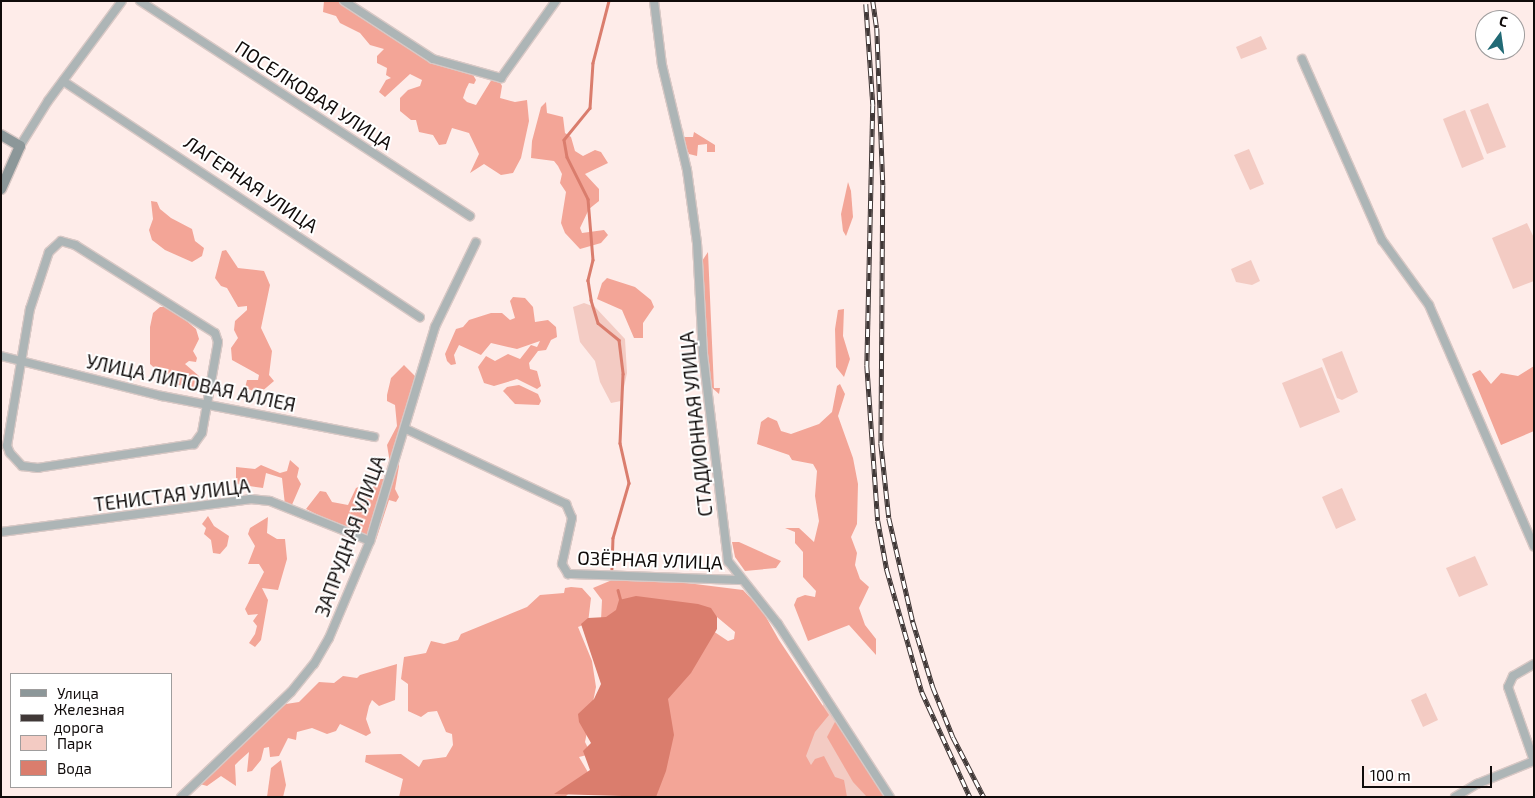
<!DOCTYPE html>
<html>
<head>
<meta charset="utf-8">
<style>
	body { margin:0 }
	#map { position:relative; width:1535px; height:798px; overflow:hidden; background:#feece9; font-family:"Exo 2",sans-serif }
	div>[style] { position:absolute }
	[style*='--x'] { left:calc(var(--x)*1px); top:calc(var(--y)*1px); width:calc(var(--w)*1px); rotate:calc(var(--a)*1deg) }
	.green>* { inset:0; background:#f3cbc3 }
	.forest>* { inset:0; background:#f3a597 }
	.water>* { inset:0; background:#da7d6d }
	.stream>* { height:2.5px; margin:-1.25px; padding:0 1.25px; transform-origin:1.25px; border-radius:1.25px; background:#da7d6d }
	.roads { filter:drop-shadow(1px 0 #d8c8c5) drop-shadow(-1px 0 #d8c8c5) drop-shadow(0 1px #d8c8c5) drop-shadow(0 -1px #d8c8c5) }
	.street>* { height:8px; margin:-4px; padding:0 4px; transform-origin:4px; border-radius:4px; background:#adb5b6 }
	.secondary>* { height:10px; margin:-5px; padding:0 5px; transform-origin:5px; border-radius:5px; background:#8c9799 }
	.rail>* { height:4.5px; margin-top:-2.25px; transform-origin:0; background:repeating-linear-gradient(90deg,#fff 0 8px,#403837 0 16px); box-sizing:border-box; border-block:1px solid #403837 }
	span { translate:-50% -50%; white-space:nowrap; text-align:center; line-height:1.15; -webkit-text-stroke:4px #fff; paint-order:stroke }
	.street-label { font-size:19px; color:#100b0a }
	.frame { position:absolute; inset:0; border:2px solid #100b0a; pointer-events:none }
	.legend { position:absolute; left:10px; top:673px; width:162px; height:115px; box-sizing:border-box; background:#fff; border:1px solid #9f9d9d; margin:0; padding:6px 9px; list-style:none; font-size:15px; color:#100b0a }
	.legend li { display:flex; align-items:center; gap:10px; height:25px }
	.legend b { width:25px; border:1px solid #9f9d9d }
	.north { position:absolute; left:1475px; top:10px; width:50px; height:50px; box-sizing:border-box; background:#fff; border:1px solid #9f9d9d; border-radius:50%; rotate:14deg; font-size:14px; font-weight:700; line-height:20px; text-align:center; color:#100b0a }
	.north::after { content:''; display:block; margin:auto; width:18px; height:22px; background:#216a75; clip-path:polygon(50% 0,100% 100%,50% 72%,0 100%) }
	.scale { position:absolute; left:1362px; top:766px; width:130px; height:22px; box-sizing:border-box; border:2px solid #100b0a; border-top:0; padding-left:6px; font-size:15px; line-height:18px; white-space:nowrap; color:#100b0a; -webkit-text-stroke:4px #fff; paint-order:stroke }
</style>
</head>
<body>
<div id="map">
	<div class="green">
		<div style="clip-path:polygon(1261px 36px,1267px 49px,1241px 59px,1236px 47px)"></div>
		<div style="clip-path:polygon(1488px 103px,1506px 147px,1487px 154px,1470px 110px)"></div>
		<div style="clip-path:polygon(1465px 110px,1484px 159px,1462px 168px,1443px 119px)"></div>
		<div style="clip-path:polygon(1249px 149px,1264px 184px,1250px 190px,1234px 155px)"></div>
		<div style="clip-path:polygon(1527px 223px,1534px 238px,1534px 281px,1513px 289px,1492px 238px)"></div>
		<div style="clip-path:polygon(1251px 260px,1260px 281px,1252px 285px,1236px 282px,1231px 269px)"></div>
		<div style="clip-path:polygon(584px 303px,595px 307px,625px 339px,627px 373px,621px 401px,611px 403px,600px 382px,595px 361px,580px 342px,573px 307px)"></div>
		<div style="clip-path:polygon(1342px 351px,1358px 392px,1342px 400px,1337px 398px,1322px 359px)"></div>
		<div style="clip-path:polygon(1322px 367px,1340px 412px,1300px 428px,1282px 383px)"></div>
		<div style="clip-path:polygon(1342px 488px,1356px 520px,1336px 529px,1322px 497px)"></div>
		<div style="clip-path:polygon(1475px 556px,1488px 585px,1459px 597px,1446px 568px)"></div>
		<div style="clip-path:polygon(1426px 693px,1438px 720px,1423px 727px,1411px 700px)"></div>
		<div style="clip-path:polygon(824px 703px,884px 797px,779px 797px)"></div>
	</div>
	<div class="forest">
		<div style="clip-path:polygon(324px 1px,339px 1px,351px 7px,429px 61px,472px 73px,476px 80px,474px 84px,469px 83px,466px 89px,463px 98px,467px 102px,476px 105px,492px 79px,499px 80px,502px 86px,500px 98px,515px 102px,527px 100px,529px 121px,521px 158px,513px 173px,501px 175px,484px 164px,470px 173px,479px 154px,469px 133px,452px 128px,446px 144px,439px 145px,433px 135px,419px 132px,416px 120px,411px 120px,400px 111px,400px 98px,408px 90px,420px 86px,422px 80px,410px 74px,385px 97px,379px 92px,386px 80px,391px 78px,386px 75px,387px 68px,377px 63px,377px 56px,384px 49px,370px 45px,360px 33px,340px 23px,336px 16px,323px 12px)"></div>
		<div style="clip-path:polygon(546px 102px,547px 113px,563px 117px,565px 133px,571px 137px,575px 151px,583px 156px,595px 150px,601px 152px,608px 163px,585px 174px,599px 189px,599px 201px,589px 209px,580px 228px,582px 233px,604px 230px,608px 235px,601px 243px,580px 249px,565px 233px,561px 223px,566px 192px,560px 183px,562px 174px,558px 166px,554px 161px,531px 158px,532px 141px,541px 107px)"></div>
		<div style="clip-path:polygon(683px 129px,684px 137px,693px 137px,694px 132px,715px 145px,715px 152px,707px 152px,707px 144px,698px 145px,697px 156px,689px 154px,681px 135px)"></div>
		<div style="clip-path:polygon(848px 182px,851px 191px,853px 217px,846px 236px,843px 231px,841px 214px)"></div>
		<div style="clip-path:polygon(151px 201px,157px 202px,160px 209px,171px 218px,192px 229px,195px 241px,204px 248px,202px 256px,192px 262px,165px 250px,152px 240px,149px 230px,153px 219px)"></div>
		<div style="clip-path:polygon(226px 250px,238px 268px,264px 271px,270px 285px,261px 328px,272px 351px,269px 375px,274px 381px,260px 393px,245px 388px,247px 380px,258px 380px,259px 375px,232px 360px,231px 348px,238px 338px,234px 330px,235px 321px,247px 310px,247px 306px,238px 307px,227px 288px,221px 286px,215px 278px,222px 251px)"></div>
		<div style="clip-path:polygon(708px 252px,714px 388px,720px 388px,719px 394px,710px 386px,707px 367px,702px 261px)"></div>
		<div style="clip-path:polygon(607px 278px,635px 287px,651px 300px,654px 307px,643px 323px,643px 338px,634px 338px,622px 310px,597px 299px,602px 283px)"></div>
		<div style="clip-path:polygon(513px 297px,525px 298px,533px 307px,535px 322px,548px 320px,556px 327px,557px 337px,551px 340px,546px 350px,538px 351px,529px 363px,530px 369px,537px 371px,541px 386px,537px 389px,517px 379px,494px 386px,484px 383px,478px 367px,486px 356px,495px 361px,508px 354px,520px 359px,531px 345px,537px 347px,540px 341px,517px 349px,491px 343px,481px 355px,459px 345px,454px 355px,456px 364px,451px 365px,447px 361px,445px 354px,456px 329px,463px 327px,469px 320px,491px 313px,502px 313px,510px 320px,515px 318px,510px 301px)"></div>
		<div style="clip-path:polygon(160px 307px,170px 307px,196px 329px,199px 339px,193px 351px,197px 358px,196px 362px,189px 361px,185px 364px,199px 376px,201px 384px,197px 388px,172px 384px,150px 364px,150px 327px,153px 313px)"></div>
		<div style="clip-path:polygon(844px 309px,843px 336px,850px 359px,844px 377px,836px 367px,835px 329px,838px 310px)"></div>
		<div style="clip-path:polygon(404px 365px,416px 377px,416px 382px,411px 389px,412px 397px,397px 454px,399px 466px,395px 489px,399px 497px,396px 502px,389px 500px,376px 540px,370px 541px,306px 509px,320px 491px,326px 492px,332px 502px,348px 505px,356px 488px,361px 486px,372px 489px,377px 479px,385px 479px,390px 463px,387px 445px,397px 426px,395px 405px,387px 401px,387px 395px,391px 378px)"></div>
		<div style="clip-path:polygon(1534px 366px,1534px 431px,1501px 445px,1472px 374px,1480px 370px,1491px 384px,1501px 373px,1518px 376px)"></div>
		<div style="clip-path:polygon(840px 384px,845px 394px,838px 416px,853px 458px,858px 484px,857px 524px,851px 537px,857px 553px,855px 565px,860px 579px,869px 587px,859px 608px,865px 625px,876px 639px,876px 655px,849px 625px,808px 641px,794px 605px,797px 598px,805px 595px,815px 597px,816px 591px,803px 577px,803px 552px,795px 543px,795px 532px,785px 528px,799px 528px,814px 542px,819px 521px,815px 496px,817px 471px,813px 464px,792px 460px,789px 455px,757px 444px,761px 422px,768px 417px,777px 421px,781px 431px,791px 434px,819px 424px,832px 412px,837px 386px)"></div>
		<div style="clip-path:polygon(519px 385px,538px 394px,541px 401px,539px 405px,515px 404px,503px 391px,507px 387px)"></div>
		<div style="clip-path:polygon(290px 460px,299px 468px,297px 477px,301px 484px,291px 507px,285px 505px,282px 478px,266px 473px,263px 488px,236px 484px,236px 467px,255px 469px,261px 465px,280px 473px,287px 471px)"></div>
		<div style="clip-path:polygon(208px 516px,214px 526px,229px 536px,227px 546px,220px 554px,213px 553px,211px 540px,204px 534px,206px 528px,202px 524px)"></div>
		<div style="clip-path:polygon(268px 517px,267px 533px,277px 539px,285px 539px,287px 559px,278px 590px,262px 588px,268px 600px,261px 640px,255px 647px,249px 643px,255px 634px,257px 626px,253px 621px,258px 614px,248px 615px,245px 609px,264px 572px,259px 564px,248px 564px,255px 546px,248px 534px,250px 528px)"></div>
		<div style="clip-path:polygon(732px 542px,739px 542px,781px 561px,776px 568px,745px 571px,735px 557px)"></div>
		<div style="clip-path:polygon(612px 580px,671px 581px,743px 590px,762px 610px,779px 640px,829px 715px,815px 732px,806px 756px,811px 765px,815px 759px,824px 756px,835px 777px,844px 780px,847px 797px,652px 797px,662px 707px,713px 631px,728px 641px,734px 639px,735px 632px,717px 617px,703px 612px,601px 620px,602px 600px,593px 588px)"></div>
		<div style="clip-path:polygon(571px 587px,582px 588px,591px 598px,588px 623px,578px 627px,592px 661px,596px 687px,585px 742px,589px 750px,587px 755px,579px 757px,589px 774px,565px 797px,399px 797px,403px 779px,365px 762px,366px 755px,401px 754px,419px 767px,423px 760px,446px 757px,453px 745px,452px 734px,446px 732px,437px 711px,428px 712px,421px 717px,408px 711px,408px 684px,401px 679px,404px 657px,426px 653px,431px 641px,444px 644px,458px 640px,461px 634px,527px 607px,540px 595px,564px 593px,565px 588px)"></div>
		<div style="clip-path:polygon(397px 664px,395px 700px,379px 706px,372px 700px,369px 706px,366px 719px,371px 733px,366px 736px,340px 724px,336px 731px,327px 734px,312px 728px,297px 732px,296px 740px,288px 738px,279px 756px,270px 757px,269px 747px,264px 748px,261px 760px,252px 771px,247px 772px,249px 752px,239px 761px,235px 765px,236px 786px,221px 776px,207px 786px,200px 784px,269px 715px,286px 704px,299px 702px,319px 682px,334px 683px,343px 676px,357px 678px,360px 675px)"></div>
		<div style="clip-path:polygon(836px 720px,888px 797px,867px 797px,853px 782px,827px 737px)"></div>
		<div style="clip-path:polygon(281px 760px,286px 785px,283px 797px,267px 797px,271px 768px)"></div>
	</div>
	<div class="water">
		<div style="clip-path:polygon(636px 596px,698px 604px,711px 608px,717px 617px,717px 629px,691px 673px,668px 699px,674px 735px,666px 771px,656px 797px,554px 794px,590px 770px,583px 751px,591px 743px,579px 722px,578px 714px,594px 699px,601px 684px,581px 624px,588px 618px,606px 617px,616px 610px,619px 600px)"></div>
	</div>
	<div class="stream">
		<div style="--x:609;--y:1;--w:64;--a:104.5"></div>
		<div style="--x:593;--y:63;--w:45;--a:93.8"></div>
		<div style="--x:590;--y:108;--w:41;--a:129.1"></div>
		<div style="--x:564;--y:140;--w:17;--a:80"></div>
		<div style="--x:567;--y:157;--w:47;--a:63.4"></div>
		<div style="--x:588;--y:199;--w:61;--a:85.3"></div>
		<div style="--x:593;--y:260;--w:21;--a:104"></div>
		<div style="--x:588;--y:280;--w:20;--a:81"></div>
		<div style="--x:591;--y:300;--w:24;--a:73"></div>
		<div style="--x:598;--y:323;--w:27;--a:39"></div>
		<div style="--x:619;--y:340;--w:34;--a:83"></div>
		<div style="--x:623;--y:374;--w:69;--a:92.5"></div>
		<div style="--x:620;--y:443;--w:41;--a:77.3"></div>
		<div style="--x:629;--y:483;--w:57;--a:106.2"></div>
		<div style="--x:613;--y:538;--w:31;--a:92"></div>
		<div style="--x:618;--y:590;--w:11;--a:75"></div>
	</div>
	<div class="roads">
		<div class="street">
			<div style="--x:140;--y:1;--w:394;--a:33.1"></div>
			<div style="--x:344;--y:1;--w:106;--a:33.1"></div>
			<div style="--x:433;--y:59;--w:71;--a:15.6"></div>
			<div style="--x:501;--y:78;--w:95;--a:-54.5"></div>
			<div style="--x:654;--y:1;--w:64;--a:82.9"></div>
			<div style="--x:662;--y:65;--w:108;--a:76.6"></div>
			<div style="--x:687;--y:170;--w:74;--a:82.2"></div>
			<div style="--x:697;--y:243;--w:111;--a:86.9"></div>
			<div style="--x:703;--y:354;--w:209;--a:83.1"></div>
			<div style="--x:728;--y:561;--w:80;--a:51.6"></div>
			<div style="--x:778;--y:624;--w:206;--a:57.1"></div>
			<div style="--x:1302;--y:59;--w:198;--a:66.2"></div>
			<div style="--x:1382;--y:240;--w:80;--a:54.1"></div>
			<div style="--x:1429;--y:305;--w:263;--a:66.5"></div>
			<div style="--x:63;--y:81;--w:428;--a:33.5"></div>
			<div style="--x:20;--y:146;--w:53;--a:-58.1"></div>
			<div style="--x:48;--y:101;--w:124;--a:-53.5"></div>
			<div style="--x:61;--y:241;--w:15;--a:16"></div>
			<div style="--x:75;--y:245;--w:165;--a:32.2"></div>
			<div style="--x:215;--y:333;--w:9;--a:72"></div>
			<div style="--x:218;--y:342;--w:92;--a:100"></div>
			<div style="--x:202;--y:433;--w:14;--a:126"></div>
			<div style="--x:194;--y:444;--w:158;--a:171.3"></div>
			<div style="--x:38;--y:468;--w:16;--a:-173"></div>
			<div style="--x:22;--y:466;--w:18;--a:-133"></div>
			<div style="--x:10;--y:453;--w:8;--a:-113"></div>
			<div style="--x:7;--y:446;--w:139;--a:-80.5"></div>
			<div style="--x:30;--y:309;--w:60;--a:-71.6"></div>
			<div style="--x:49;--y:252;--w:16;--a:-43"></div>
			<div style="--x:1;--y:356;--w:166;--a:14"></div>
			<div style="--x:162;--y:396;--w:216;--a:10.9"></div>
			<div style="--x:406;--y:429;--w:177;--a:25.1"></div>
			<div style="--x:566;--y:504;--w:15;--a:67"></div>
			<div style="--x:572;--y:518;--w:47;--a:102.3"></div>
			<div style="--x:562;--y:564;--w:12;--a:59"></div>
			<div style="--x:568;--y:574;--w:174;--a:2"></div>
			<div style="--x:1;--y:532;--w:251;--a:-7.5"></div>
			<div style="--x:250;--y:499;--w:20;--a:6"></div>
			<div style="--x:270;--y:501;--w:108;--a:21.8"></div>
			<div style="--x:1534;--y:664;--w:24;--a:150"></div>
			<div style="--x:1513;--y:676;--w:12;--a:114"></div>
			<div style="--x:1508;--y:687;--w:78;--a:70.6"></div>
			<div style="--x:181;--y:797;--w:152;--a:-43.7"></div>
			<div style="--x:291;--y:692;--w:36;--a:-51"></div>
			<div style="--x:314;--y:664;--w:30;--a:-60"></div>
			<div style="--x:329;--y:638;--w:105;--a:-67.1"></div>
			<div style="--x:370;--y:541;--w:224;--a:-73.1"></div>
			<div style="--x:435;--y:327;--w:94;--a:-64.2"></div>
			<div style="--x:1455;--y:797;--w:26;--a:-31"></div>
			<div style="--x:1477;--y:784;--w:61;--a:-22"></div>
		</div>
		<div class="secondary">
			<div style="--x:1;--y:135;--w:22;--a:30"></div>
			<div style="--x:20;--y:146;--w:47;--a:113.8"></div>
		</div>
	</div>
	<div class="rail">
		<div style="--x:873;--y:1;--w:27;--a:82"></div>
		<div style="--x:877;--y:28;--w:157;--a:87.8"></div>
		<div style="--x:883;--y:185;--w:258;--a:90.4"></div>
		<div style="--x:881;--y:443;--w:75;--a:83.9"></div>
		<div style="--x:889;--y:518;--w:107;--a:77"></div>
		<div style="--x:913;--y:622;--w:68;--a:72.9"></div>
		<div style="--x:933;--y:687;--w:54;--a:68.2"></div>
		<div style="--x:953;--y:737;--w:68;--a:62.7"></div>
		<div style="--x:866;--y:4;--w:101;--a:86"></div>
		<div style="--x:873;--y:105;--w:260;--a:91.3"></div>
		<div style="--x:867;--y:365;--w:156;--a:86"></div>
		<div style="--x:878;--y:521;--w:50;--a:79.6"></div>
		<div style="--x:887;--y:570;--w:127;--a:74"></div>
		<div style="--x:922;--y:692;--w:115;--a:65.4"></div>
	</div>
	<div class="street-label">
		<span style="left:314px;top:95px;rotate:33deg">ПОСЕЛКОВАЯ УЛИЦА</span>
		<span style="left:251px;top:184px;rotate:34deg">ЛАГЕРНАЯ УЛИЦА</span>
		<span style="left:191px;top:383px;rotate:12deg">УЛИЦА ЛИПОВАЯ АЛЛЕЯ</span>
		<span style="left:696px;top:424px;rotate:-96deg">СТАДИОННАЯ УЛИЦА</span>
		<span style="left:172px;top:495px;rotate:-7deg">ТЕНИСТАЯ УЛИЦА</span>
		<span style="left:350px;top:536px;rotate:-70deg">ЗАПРУДНАЯ УЛИЦА</span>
		<span style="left:650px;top:560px;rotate:2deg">ОЗЁРНАЯ УЛИЦА</span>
	</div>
	<div class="frame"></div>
	<ul class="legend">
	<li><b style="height:6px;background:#8c9799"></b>Улица</li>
	<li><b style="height:6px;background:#403837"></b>Железная дорога</li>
	<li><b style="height:14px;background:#f3cbc3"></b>Парк</li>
	<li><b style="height:14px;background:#da7d6d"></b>Вода</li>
	</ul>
	<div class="north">С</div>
	<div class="scale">100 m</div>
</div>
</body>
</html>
